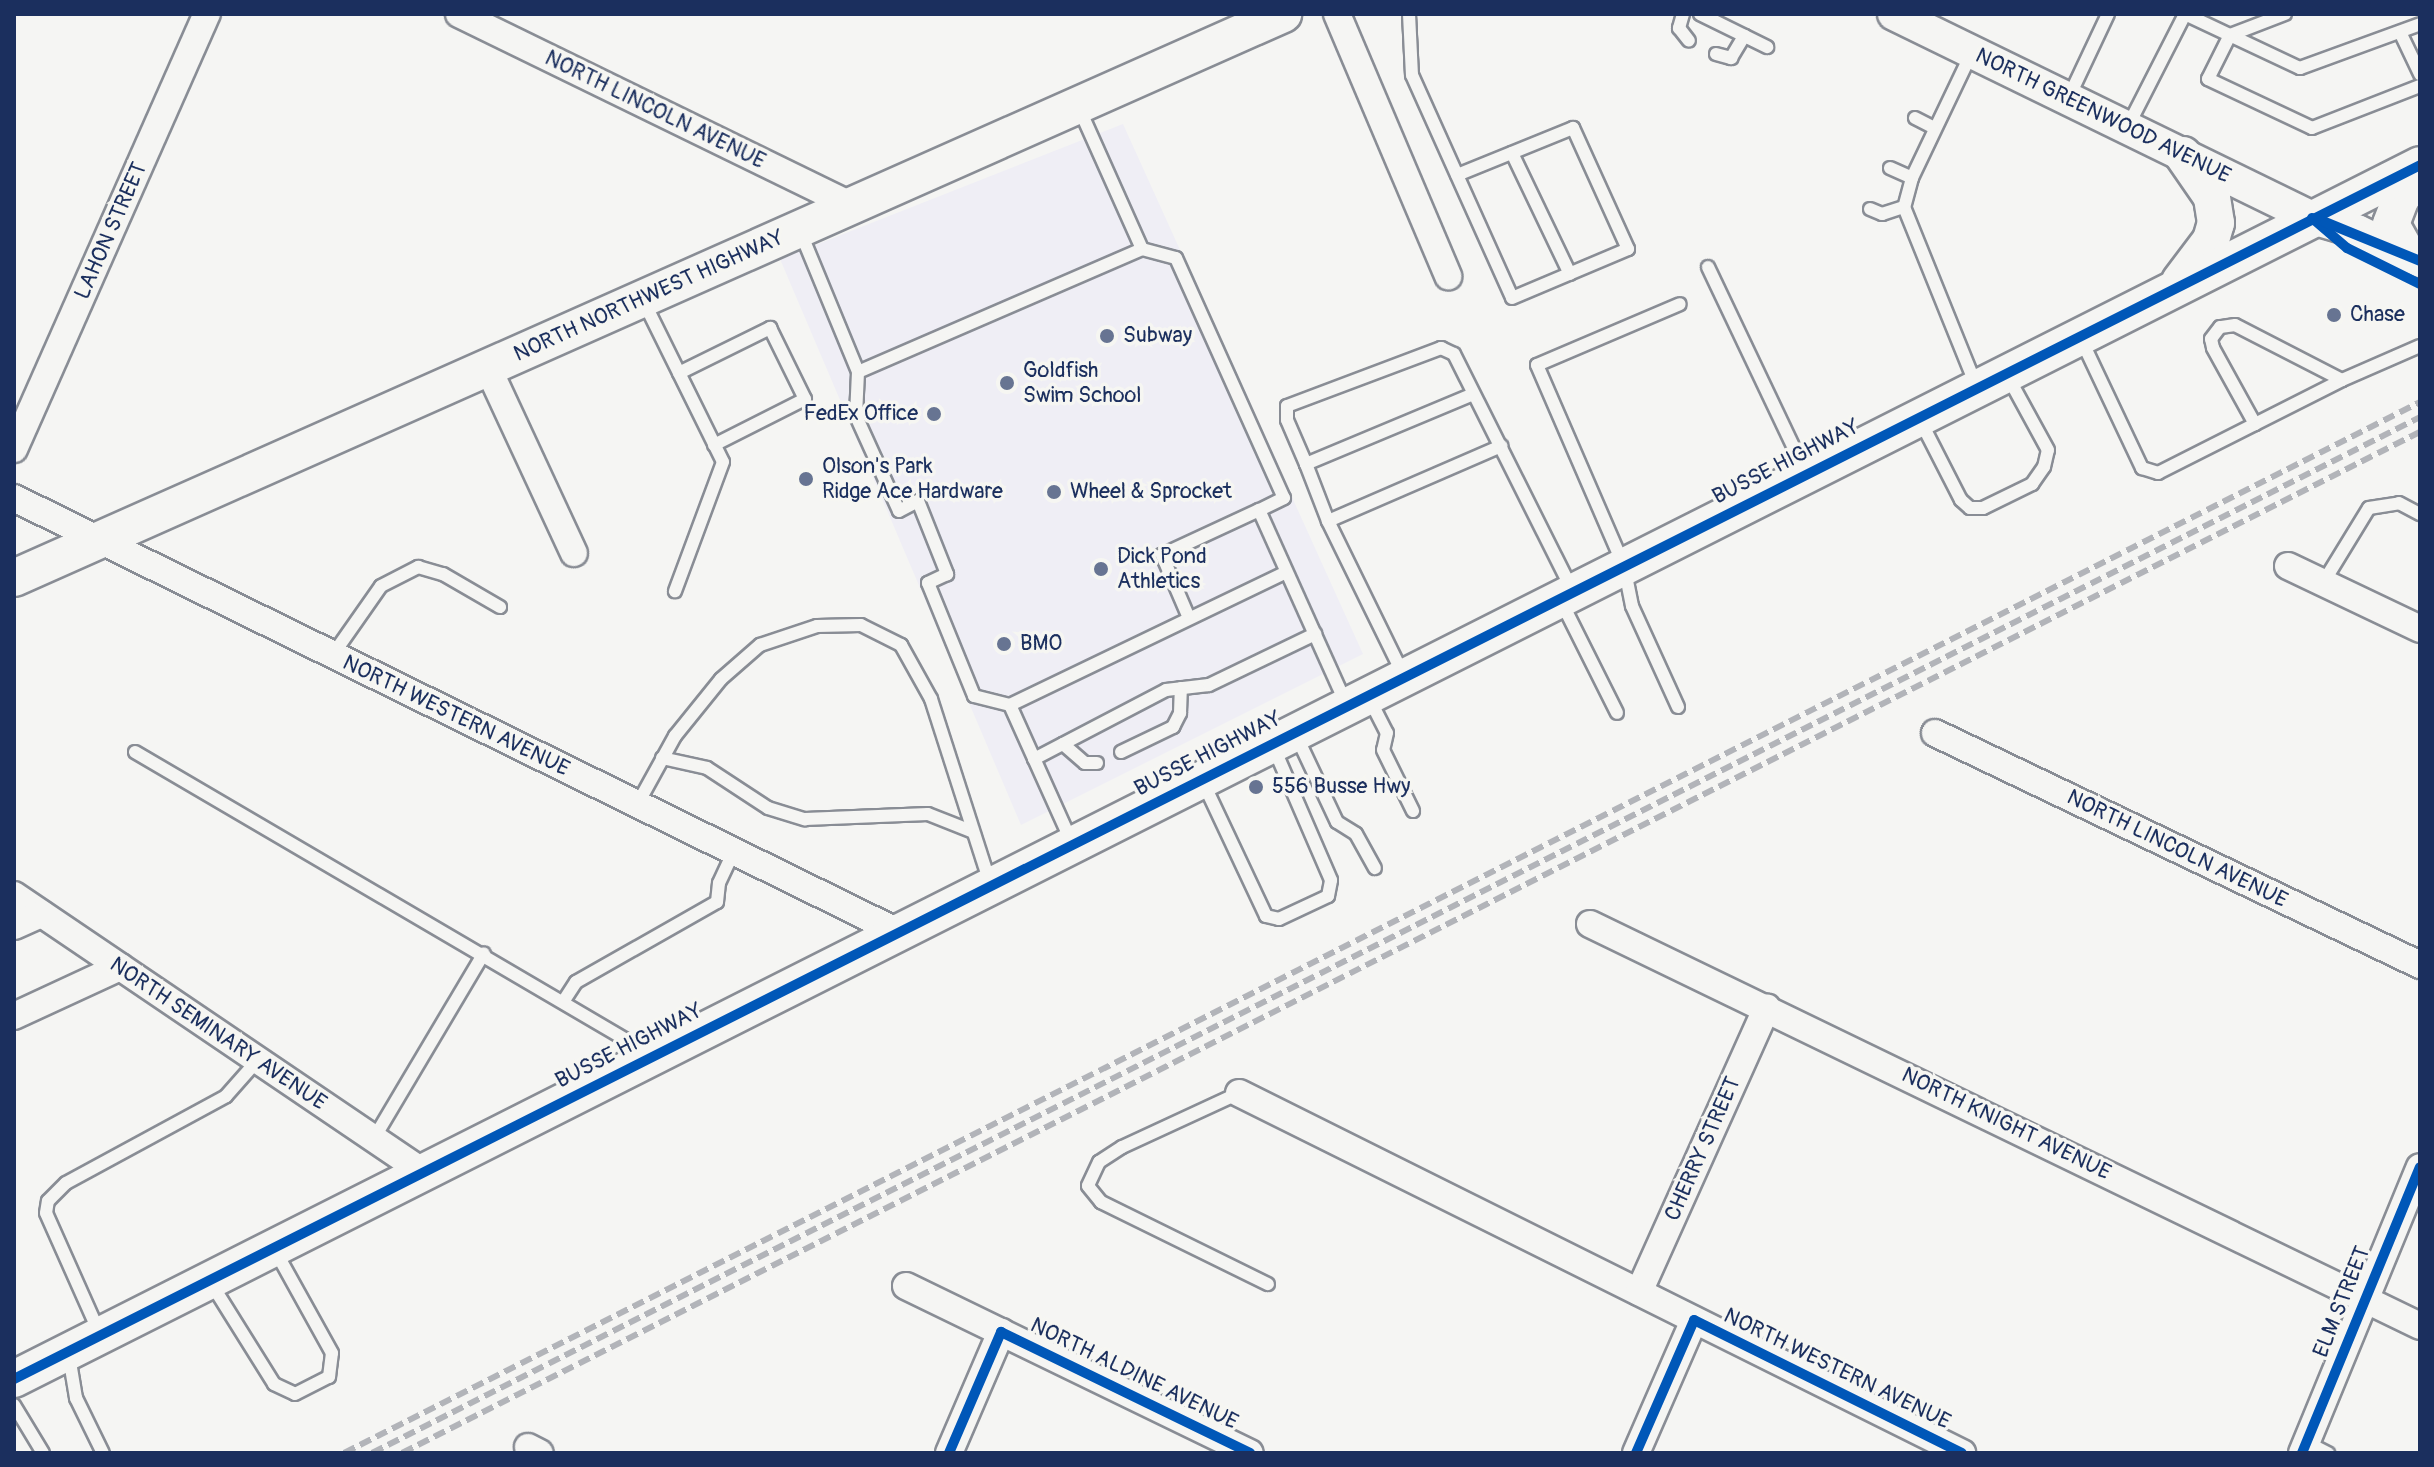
<!DOCTYPE html>
<html>
<head>
<meta charset="utf-8">
<style>
	body { margin:0 }
	#map { position:relative; width:2434px; height:1467px; overflow:hidden; background:#f5f5f3; font-family:Pangolin,sans-serif }
	div>[style] { position:absolute }
	[style*='--x'] { left:calc(var(--x)*1px); top:calc(var(--y)*1px); width:calc(var(--w)*1px); rotate:calc(var(--a)*1deg) }
	.built>* { inset:0; background:#efeef5 }
	.roads { filter:drop-shadow(2px 0 #898d95) drop-shadow(-2px 0 #898d95) drop-shadow(0 2px #898d95) drop-shadow(0 -2px #898d95) }
	.service>* { height:12px; margin:-6px; padding:0 6px; transform-origin:6px; border-radius:6px; background:#f5f5f3 }
	.minor>* { height:26px; margin:-13px; padding:0 13px; transform-origin:13px; border-radius:13px; background:#f5f5f3 }
	.tertiary>* { height:32px; margin:-16px; padding:0 16px; transform-origin:16px; border-radius:16px; background:#f5f5f3 }
	.secondary>* { height:36px; margin:-18px; padding:0 18px; transform-origin:18px; border-radius:18px; background:#f5f5f3 }
	.rail>* { height:6px; margin-top:-3px; transform-origin:0; background:repeating-linear-gradient(90deg,#b2b4b9 0 12px,transparent 0 18px) }
	.cycleway>* { height:10px; margin:-5px; padding:0 5px; transform-origin:5px; border-radius:5px; background:#0057b8 }
	.dots>* { width:22px; height:22px; translate:-50% -50%; box-sizing:border-box; border:4px solid #f6f6f2; border-radius:50% }
	span { translate:-50% -50%; white-space:nowrap; text-align:center; line-height:1.15; -webkit-text-stroke:7px #f6f6f2; paint-order:stroke }
	.street-label { font-size:22px; color:#1b2f5e }
	.poi-label { font-size:22px; color:#1b2f5e }
	.left { translate:0 -50%; text-align:left }
	.right { translate:-100% -50%; text-align:right }
	.frame { position:absolute; inset:0; border:16px solid #1b2f5e; pointer-events:none }
</style>
</head>
<body>
<div id="map">
	<div class="built">
		<div style="clip-path:polygon(1123px 124px,1363px 654px,1021px 825px,780px 259px)"></div>
	</div>
	<div class="roads">
		<div class="service">
			<div style="--x:1409;--y:14;--w:61;--a:87.2"></div>
			<div style="--x:1412;--y:75;--w:244;--a:65.8"></div>
			<div style="--x:1512;--y:298;--w:126;--a:-22.9"></div>
			<div style="--x:1628;--y:249;--w:133;--a:-114.4"></div>
			<div style="--x:1573;--y:128;--w:125;--a:157.9"></div>
			<div style="--x:1683;--y:14;--w:15;--a:106"></div>
			<div style="--x:1679;--y:28;--w:16;--a:52"></div>
			<div style="--x:1700;--y:14;--w:75;--a:26.2"></div>
			<div style="--x:2185;--y:14;--w:127;--a:25.2"></div>
			<div style="--x:2300;--y:68;--w:128;--a:-20.1"></div>
			<div style="--x:2285;--y:14;--w:59;--a:159.1"></div>
			<div style="--x:2230;--y:35;--w:49;--a:116.6"></div>
			<div style="--x:2208;--y:79;--w:115;--a:25.2"></div>
			<div style="--x:2312;--y:128;--w:116;--a:-21.3"></div>
			<div style="--x:2400;--y:32;--w:47;--a:64.5"></div>
			<div style="--x:1972;--y:52;--w:140;--a:115.5"></div>
			<div style="--x:1912;--y:178;--w:30;--a:105"></div>
			<div style="--x:1904;--y:207;--w:192;--a:68"></div>
			<div style="--x:1716;--y:54;--w:16;--a:15"></div>
			<div style="--x:1731;--y:58;--w:26;--a:-59"></div>
			<div style="--x:2068;--y:99;--w:94;--a:-64.8"></div>
			<div style="--x:1079;--y:108;--w:154;--a:65.9"></div>
			<div style="--x:1142;--y:249;--w:35;--a:15"></div>
			<div style="--x:1176;--y:258;--w:263;--a:65.8"></div>
			<div style="--x:1284;--y:498;--w:28;--a:154"></div>
			<div style="--x:1259;--y:510;--w:213;--a:65.8"></div>
			<div style="--x:1915;--y:118;--w:22;--a:27"></div>
			<div style="--x:2127;--y:128;--w:128;--a:-63"></div>
			<div style="--x:1512;--y:153;--w:134;--a:64.4"></div>
			<div style="--x:1890;--y:168;--w:24;--a:24"></div>
			<div style="--x:1870;--y:209;--w:13;--a:23"></div>
			<div style="--x:1882;--y:214;--w:23;--a:-18"></div>
			<div style="--x:800;--y:231;--w:152;--a:67.6"></div>
			<div style="--x:858;--y:372;--w:309;--a:-23.4"></div>
			<div style="--x:1708;--y:267;--w:226;--a:64.6"></div>
			<div style="--x:644;--y:302;--w:178;--a:63.7"></div>
			<div style="--x:723;--y:462;--w:138;--a:110.4"></div>
			<div style="--x:2081;--y:339;--w:143;--a:64.7"></div>
			<div style="--x:2142;--y:468;--w:17;--a:17"></div>
			<div style="--x:2158;--y:473;--w:206;--a:-26.8"></div>
			<div style="--x:2342;--y:380;--w:120;--a:-152.8"></div>
			<div style="--x:2235;--y:325;--w:15;--a:172"></div>
			<div style="--x:2220;--y:327;--w:15;--a:127"></div>
			<div style="--x:2211;--y:339;--w:9;--a:77"></div>
			<div style="--x:2213;--y:348;--w:87;--a:61.1"></div>
			<div style="--x:858;--y:372;--w:44;--a:92.6"></div>
			<div style="--x:856;--y:416;--w:104;--a:65.6"></div>
			<div style="--x:899;--y:511;--w:21;--a:-28"></div>
			<div style="--x:918;--y:501;--w:79;--a:68.3"></div>
			<div style="--x:947;--y:574;--w:21;--a:155"></div>
			<div style="--x:928;--y:583;--w:122;--a:67.8"></div>
			<div style="--x:974;--y:696;--w:37;--a:14"></div>
			<div style="--x:1010;--y:705;--w:306;--a:-25.7"></div>
			<div style="--x:679;--y:373;--w:102;--a:-26.3"></div>
			<div style="--x:770;--y:328;--w:79;--a:63.8"></div>
			<div style="--x:805;--y:399;--w:102;--a:153.2"></div>
			<div style="--x:2342;--y:380;--w:85;--a:-23.6"></div>
			<div style="--x:1471;--y:395;--w:179;--a:157.3"></div>
			<div style="--x:1306;--y:464;--w:48;--a:-113.4"></div>
			<div style="--x:1287;--y:420;--w:14;--a:-90"></div>
			<div style="--x:1287;--y:406;--w:165;--a:-20.6"></div>
			<div style="--x:1441;--y:348;--w:14;--a:25"></div>
			<div style="--x:1454;--y:354;--w:264;--a:63.4"></div>
			<div style="--x:1920;--y:420;--w:90;--a:62.9"></div>
			<div style="--x:1961;--y:500;--w:12;--a:42"></div>
			<div style="--x:1970;--y:508;--w:13;--a:0"></div>
			<div style="--x:1983;--y:508;--w:55;--a:-26.1"></div>
			<div style="--x:2032;--y:484;--w:21;--a:-55"></div>
			<div style="--x:2044;--y:467;--w:17;--a:-77"></div>
			<div style="--x:2048;--y:450;--w:85;--a:-118.7"></div>
			<div style="--x:1306;--y:464;--w:61;--a:68.9"></div>
			<div style="--x:1328;--y:521;--w:170;--a:63.9"></div>
			<div style="--x:1328;--y:521;--w:189;--a:-23.4"></div>
			<div style="--x:2323;--y:583;--w:88;--a:-58.5"></div>
			<div style="--x:2369;--y:508;--w:30;--a:-9"></div>
			<div style="--x:2399;--y:503;--w:24;--a:28"></div>
			<div style="--x:1561;--y:601;--w:125;--a:63.4"></div>
			<div style="--x:1189;--y:618;--w:69;--a:-113.2"></div>
			<div style="--x:1162;--y:555;--w:107;--a:-24.9"></div>
			<div style="--x:332;--y:656;--w:85;--a:-55"></div>
			<div style="--x:381;--y:586;--w:42;--a:-27.2"></div>
			<div style="--x:418;--y:567;--w:26;--a:16"></div>
			<div style="--x:443;--y:574;--w:66;--a:30.1"></div>
			<div style="--x:1369;--y:698;--w:39;--a:63"></div>
			<div style="--x:1387;--y:733;--w:17;--a:103"></div>
			<div style="--x:1383;--y:750;--w:68;--a:63.8"></div>
			<div style="--x:1010;--y:705;--w:149;--a:65.8"></div>
			<div style="--x:1678;--y:707;--w:111;--a:-114.5"></div>
			<div style="--x:1632;--y:606;--w:41;--a:-101.3"></div>
			<div style="--x:1624;--y:566;--w:219;--a:-113.4"></div>
			<div style="--x:1537;--y:365;--w:155;--a:-23.1"></div>
			<div style="--x:1296;--y:735;--w:96;--a:64.8"></div>
			<div style="--x:1337;--y:822;--w:22;--a:32"></div>
			<div style="--x:1356;--y:834;--w:39;--a:61"></div>
			<div style="--x:1063;--y:744;--w:29;--a:41"></div>
			<div style="--x:1085;--y:763;--w:12;--a:0"></div>
			<div style="--x:135;--y:752;--w:593;--a:30.37"></div>
			<div style="--x:1121;--y:752;--w:58;--a:-25.7"></div>
			<div style="--x:1173;--y:727;--w:16;--a:-63"></div>
			<div style="--x:1180;--y:713;--w:25;--a:-88"></div>
			<div style="--x:662;--y:758;--w:46;--a:12.5"></div>
			<div style="--x:707;--y:768;--w:73;--a:33.3"></div>
			<div style="--x:768;--y:808;--w:39;--a:17"></div>
			<div style="--x:805;--y:819;--w:123;--a:-2.3"></div>
			<div style="--x:928;--y:814;--w:46;--a:21.6"></div>
			<div style="--x:1034;--y:759;--w:149;--a:-27.6"></div>
			<div style="--x:1166;--y:690;--w:43;--a:-6.6"></div>
			<div style="--x:1209;--y:685;--w:118;--a:-25.7"></div>
			<div style="--x:1203;--y:782;--w:148;--a:64.8"></div>
			<div style="--x:1266;--y:916;--w:13;--a:13"></div>
			<div style="--x:1279;--y:919;--w:54;--a:-25.1"></div>
			<div style="--x:1328;--y:896;--w:16;--a:-79"></div>
			<div style="--x:1331;--y:880;--w:146;--a:-113.4"></div>
			<div style="--x:637;--y:805;--w:79;--a:-61.2"></div>
			<div style="--x:675;--y:736;--w:73;--a:-51.1"></div>
			<div style="--x:721;--y:679;--w:52;--a:-41.1"></div>
			<div style="--x:760;--y:645;--w:60;--a:-18.4"></div>
			<div style="--x:817;--y:626;--w:44;--a:-1.3"></div>
			<div style="--x:861;--y:625;--w:45;--a:26.6"></div>
			<div style="--x:901;--y:645;--w:62;--a:60.9"></div>
			<div style="--x:931;--y:699;--w:193;--a:72.2"></div>
			<div style="--x:563;--y:1002;--w:24;--a:-57"></div>
			<div style="--x:576;--y:982;--w:162;--a:-29.6"></div>
			<div style="--x:717;--y:902;--w:19;--a:-84"></div>
			<div style="--x:719;--y:883;--w:33;--a:-65"></div>
			<div style="--x:1239;--y:1093;--w:129;--a:155.2"></div>
			<div style="--x:1122;--y:1147;--w:27;--a:147"></div>
			<div style="--x:1099;--y:1162;--w:26;--a:115"></div>
			<div style="--x:1088;--y:1186;--w:21;--a:51"></div>
			<div style="--x:1101;--y:1202;--w:186;--a:26.2"></div>
			<div style="--x:373;--y:1140;--w:217;--a:-59.3"></div>
			<div style="--x:211;--y:1283;--w:119;--a:58"></div>
			<div style="--x:274;--y:1384;--w:23;--a:25"></div>
			<div style="--x:295;--y:1394;--w:38;--a:-27"></div>
			<div style="--x:329;--y:1377;--w:24;--a:-83"></div>
			<div style="--x:332;--y:1353;--w:118;--a:-119"></div>
			<div style="--x:99;--y:1332;--w:130;--a:-114"></div>
			<div style="--x:46;--y:1213;--w:12;--a:-81"></div>
			<div style="--x:48;--y:1201;--w:25;--a:-45"></div>
			<div style="--x:66;--y:1183;--w:182;--a:-28.5"></div>
			<div style="--x:226;--y:1096;--w:47;--a:-48.5"></div>
			<div style="--x:69;--y:1356;--w:43;--a:80.5"></div>
			<div style="--x:76;--y:1398;--w:61;--a:63.9"></div>
			<div style="--x:14;--y:1405;--w:56;--a:58.9"></div>
			<div style="--x:2306;--y:1442;--w:25;--a:27"></div>
		</div>
		<div class="minor">
			<div style="--x:459;--y:14;--w:436;--a:26"></div>
			<div style="--x:1337;--y:14;--w:285;--a:67"></div>
			<div style="--x:488;--y:368;--w:204;--a:65.1"></div>
			<div style="--x:14;--y:449;--w:476;--a:-66.1"></div>
			<div style="--x:14;--y:498;--w:985;--a:26.15"></div>
			<div style="--x:2288;--y:566;--w:146;--a:25.5"></div>
			<div style="--x:1935;--y:733;--w:538;--a:25.56"></div>
			<div style="--x:14;--y:895;--w:494;--a:34.1"></div>
			<div style="--x:1590;--y:924;--w:922;--a:25.84"></div>
			<div style="--x:14;--y:926;--w:30;--a:-24"></div>
			<div style="--x:14;--y:1016;--w:117;--a:-24.8"></div>
			<div style="--x:1239;--y:1093;--w:808;--a:26.47"></div>
			<div style="--x:906;--y:1286;--w:382;--a:25.9"></div>
			<div style="--x:1639;--y:1292;--w:312;--a:-65.8"></div>
			<div style="--x:528;--y:1447;--w:13;--a:27"></div>
			<div style="--x:949;--y:1453;--w:132;--a:-66.7"></div>
			<div style="--x:1636;--y:1453;--w:145;--a:-66.4"></div>
			<div style="--x:2302;--y:1453;--w:309;--a:-67.6"></div>
		</div>
		<div class="tertiary">
			<div style="--x:1894;--y:14;--w:465;--a:26"></div>
			<div style="--x:2312;--y:218;--w:47;--a:16.1"></div>
			<div style="--x:2357;--y:231;--w:70;--a:25.5"></div>
		</div>
		<div class="secondary">
			<div style="--x:2408;--y:255;--w:35;--a:-119"></div>
			<div style="--x:2391;--y:224;--w:28;--a:-69"></div>
			<div style="--x:2401;--y:198;--w:30;--a:-50"></div>
			<div style="--x:2180;--y:281;--w:51;--a:-52.9"></div>
			<div style="--x:2211;--y:240;--w:18;--a:-74"></div>
			<div style="--x:2216;--y:223;--w:26;--a:-99"></div>
			<div style="--x:2212;--y:197;--w:51;--a:-124.6"></div>
			<div style="--x:14;--y:578;--w:1389;--a:-23.96"></div>
			<div style="--x:14;--y:1379;--w:2695;--a:-26.77"></div>
		</div>
	</div>
	<div class="rail">
		<div style="--x:344;--y:1453;--w:2327;--a:-26.85"></div>
		<div style="--x:372;--y:1453;--w:2295;--a:-26.83"></div>
		<div style="--x:402;--y:1453;--w:2262;--a:-26.84"></div>
	</div>
	<div class="cycleway">
		<div style="--x:2312;--y:218;--w:46;--a:40.6"></div>
		<div style="--x:2347;--y:248;--w:81;--a:26.3"></div>
		<div style="--x:2320;--y:220;--w:108;--a:22.3"></div>
		<div style="--x:14;--y:1379;--w:2695;--a:-26.77"></div>
		<div style="--x:949;--y:1453;--w:132;--a:-66.7"></div>
		<div style="--x:1001;--y:1332;--w:277;--a:25.9"></div>
		<div style="--x:1636;--y:1453;--w:145;--a:-66.4"></div>
		<div style="--x:1694;--y:1320;--w:299;--a:26.4"></div>
		<div style="--x:2302;--y:1453;--w:309;--a:-67.6"></div>
	</div>
	<div class="dots">
		<div style="left:2334px;top:315px;background:#677492"></div>
		<div style="left:1107px;top:336px;background:#677492"></div>
		<div style="left:1007px;top:383px;background:#677492"></div>
		<div style="left:934px;top:414px;background:#677492"></div>
		<div style="left:806px;top:479px;background:#677492"></div>
		<div style="left:1054px;top:492px;background:#677492"></div>
		<div style="left:1101px;top:569px;background:#677492"></div>
		<div style="left:1004px;top:644px;background:#677492"></div>
		<div style="left:1256px;top:787px;background:#677492"></div>
	</div>
	<div class="street-label">
		<span style="left:655px;top:110px;rotate:26deg">NORTH LINCOLN AVENUE</span>
		<span style="left:2103px;top:116px;rotate:26deg">NORTH GREENWOOD AVENUE</span>
		<span style="left:111px;top:231px;rotate:-66deg">LAHON STREET</span>
		<span style="left:649px;top:296px;rotate:-24deg">NORTH NORTHWEST HIGHWAY</span>
		<span style="left:1786px;top:462px;rotate:-27deg">BUSSE HIGHWAY</span>
		<span style="left:456px;top:716px;rotate:26deg">NORTH WESTERN AVENUE</span>
		<span style="left:1208px;top:754px;rotate:-27deg">BUSSE HIGHWAY</span>
		<span style="left:2177px;top:849px;rotate:26deg">NORTH LINCOLN AVENUE</span>
		<span style="left:218px;top:1034px;rotate:34deg">NORTH SEMINARY AVENUE</span>
		<span style="left:629px;top:1046px;rotate:-27deg">BUSSE HIGHWAY</span>
		<span style="left:2006px;top:1124px;rotate:26deg">NORTH KNIGHT AVENUE</span>
		<span style="left:1703px;top:1149px;rotate:-66deg">CHERRY STREET</span>
		<span style="left:2342px;top:1302px;rotate:-68deg">ELM STREET</span>
		<span style="left:1837px;top:1369px;rotate:26deg">NORTH WESTERN AVENUE</span>
		<span style="left:1134px;top:1374px;rotate:26deg">NORTH ALDINE AVENUE</span>
	</div>
	<div class="poi-label">
		<span class="left" style="left:2350px;top:315px">Chase</span>
		<span class="left" style="left:1123px;top:336px">Subway</span>
		<span class="left" style="left:1023px;top:383px">Goldfish<br>Swim School</span>
		<span class="right" style="left:918px;top:414px">FedEx Office</span>
		<span class="left" style="left:822px;top:479px">Olson's Park<br>Ridge Ace Hardware</span>
		<span class="left" style="left:1070px;top:492px">Wheel &amp; Sprocket</span>
		<span class="left" style="left:1117px;top:569px">Dick Pond<br>Athletics</span>
		<span class="left" style="left:1020px;top:644px">BMO</span>
		<span class="left" style="left:1272px;top:787px">556 Busse Hwy</span>
	</div>
	<div class="frame"></div>
</div>
</body>
</html>
